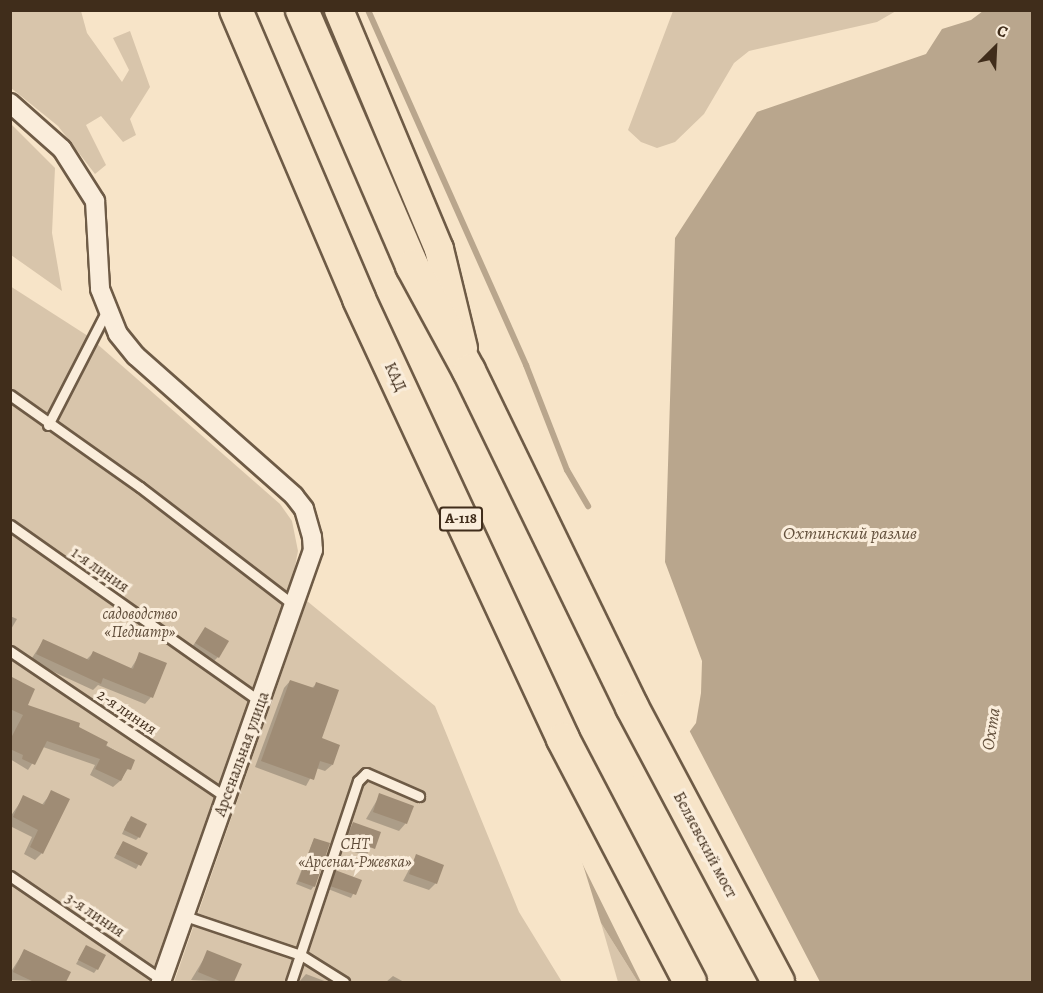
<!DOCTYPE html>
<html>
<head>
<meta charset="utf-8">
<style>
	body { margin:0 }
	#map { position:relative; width:1043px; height:993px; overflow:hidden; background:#f7e4c8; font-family:Alegreya,serif }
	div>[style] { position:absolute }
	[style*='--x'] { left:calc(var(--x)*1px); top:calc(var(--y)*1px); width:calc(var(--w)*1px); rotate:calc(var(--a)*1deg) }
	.green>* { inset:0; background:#d8c5ab }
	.water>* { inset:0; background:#b9a68d }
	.pier>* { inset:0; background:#f7e4c8 }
	.shadow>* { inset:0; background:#0003 }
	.stream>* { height:6px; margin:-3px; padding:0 3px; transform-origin:3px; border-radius:3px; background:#b9a68d }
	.building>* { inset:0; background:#9f8c75 }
	.roads { filter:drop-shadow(2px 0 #6e5b46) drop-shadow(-2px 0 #6e5b46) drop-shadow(0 2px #6e5b46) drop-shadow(0 -2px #6e5b46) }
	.lane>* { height:9px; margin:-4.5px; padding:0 4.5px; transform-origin:4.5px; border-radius:4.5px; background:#faeddb }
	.street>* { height:18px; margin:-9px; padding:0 9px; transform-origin:9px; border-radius:9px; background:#faeddb }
	.primary>* { height:28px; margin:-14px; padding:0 14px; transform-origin:14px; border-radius:14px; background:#f7e4c8 }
	.highway>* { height:32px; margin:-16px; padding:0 16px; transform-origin:16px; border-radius:16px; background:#f7e4c8 }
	span { translate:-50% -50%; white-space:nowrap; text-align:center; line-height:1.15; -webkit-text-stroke:6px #faeddb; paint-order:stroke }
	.shield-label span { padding:2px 4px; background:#faeddb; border:2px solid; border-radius:4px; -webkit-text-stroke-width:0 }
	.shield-label { font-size:15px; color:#402d1b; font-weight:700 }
	.street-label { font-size:16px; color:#402d1b }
	.park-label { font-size:16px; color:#5e4b38; font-style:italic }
	.water-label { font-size:18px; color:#64513d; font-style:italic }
	.frame { position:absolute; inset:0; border:12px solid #402d1b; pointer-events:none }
	.north { position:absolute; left:965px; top:18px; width:60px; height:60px; -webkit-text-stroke:4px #faeddb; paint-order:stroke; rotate:24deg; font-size:16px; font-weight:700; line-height:24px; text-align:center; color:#402d1b }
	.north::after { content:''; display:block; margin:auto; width:21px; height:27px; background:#402d1b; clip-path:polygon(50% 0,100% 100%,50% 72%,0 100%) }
</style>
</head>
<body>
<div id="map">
	<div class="green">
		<div style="clip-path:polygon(10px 11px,81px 11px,87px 33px,122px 82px,129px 70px,113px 38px,130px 31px,150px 87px,130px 119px,136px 135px,123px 142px,101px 116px,86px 125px,106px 165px,95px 174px,58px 126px,11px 88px)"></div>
		<div style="clip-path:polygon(673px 11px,673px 10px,896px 11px,877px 22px,749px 51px,734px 63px,704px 114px,675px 142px,657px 148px,641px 142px,628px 130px)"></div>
		<div style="clip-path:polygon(10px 123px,55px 168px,52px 233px,62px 291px,11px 255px)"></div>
		<div style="clip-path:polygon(10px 286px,88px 336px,280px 504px,292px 521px,298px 551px,291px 587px,150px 982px,11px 982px)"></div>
		<div style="clip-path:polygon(307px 601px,435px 706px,519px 912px,562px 982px,174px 982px)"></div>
		<div style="clip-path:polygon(601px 923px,638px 982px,618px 982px)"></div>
	</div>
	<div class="water">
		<div style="clip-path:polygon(983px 11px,1032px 11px,1032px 982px,638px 982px,601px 923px,579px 852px,663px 767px,696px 723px,701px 693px,702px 661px,665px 562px,675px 238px,757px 112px,926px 54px,942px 29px,971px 20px)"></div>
	</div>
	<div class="pier">
		<div style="clip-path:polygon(688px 728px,820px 982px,641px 982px,576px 851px,590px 821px,615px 784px,661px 765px)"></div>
	</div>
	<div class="shadow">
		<div style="clip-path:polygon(10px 616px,17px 619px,10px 631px)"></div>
		<div style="clip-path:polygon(205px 629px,218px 657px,211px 664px,189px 651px)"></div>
		<div style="clip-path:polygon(43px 641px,86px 660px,93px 653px,130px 670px,140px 654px,151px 697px,145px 704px,98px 685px,93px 690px,30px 661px)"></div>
		<div style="clip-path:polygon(10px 681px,26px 705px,77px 728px,133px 761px,120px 781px,113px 787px,90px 775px,95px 765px,43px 747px,28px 770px,10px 759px)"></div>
		<div style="clip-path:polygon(290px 681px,311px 689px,316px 684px,320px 739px,332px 765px,325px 771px,316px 768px,306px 786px,255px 767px,284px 688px)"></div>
		<div style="clip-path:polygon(52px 792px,42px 853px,35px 860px,24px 854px,32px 837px,10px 826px,10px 817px,24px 797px,41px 806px)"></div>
		<div style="clip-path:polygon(380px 795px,406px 823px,399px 831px,366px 819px)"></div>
		<div style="clip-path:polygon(128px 821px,139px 837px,136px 840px,122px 834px)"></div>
		<div style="clip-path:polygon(353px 823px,379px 833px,366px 856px,340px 847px)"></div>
		<div style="clip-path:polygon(314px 839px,314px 886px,311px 890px,296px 884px)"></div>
		<div style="clip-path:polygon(123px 842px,146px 853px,136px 869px,114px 858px)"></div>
		<div style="clip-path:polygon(416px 856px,436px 883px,429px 890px,403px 881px)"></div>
		<div style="clip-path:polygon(336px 872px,360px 881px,351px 898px,328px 889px)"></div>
		<div style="clip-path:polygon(86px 947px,97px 969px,94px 973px,76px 964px)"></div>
		<div style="clip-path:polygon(25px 950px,69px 972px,64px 982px,10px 980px,10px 973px)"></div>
		<div style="clip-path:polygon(208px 952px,240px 965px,233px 982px,191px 980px)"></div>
		<div style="clip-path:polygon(306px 974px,327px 982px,299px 982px)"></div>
		<div style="clip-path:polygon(393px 976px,404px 982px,386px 982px)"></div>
	</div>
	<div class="stream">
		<div style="--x:368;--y:10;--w:389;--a:66"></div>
		<div style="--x:526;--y:365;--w:113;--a:68.7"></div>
		<div style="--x:567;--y:470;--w:42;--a:59.7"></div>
	</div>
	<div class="building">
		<div style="clip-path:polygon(205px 627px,229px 641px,219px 658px,195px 643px)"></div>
		<div style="clip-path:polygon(43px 639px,89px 660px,93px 651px,133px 669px,139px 652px,167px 663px,153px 698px,103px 678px,101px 684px,36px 654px)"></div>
		<div style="clip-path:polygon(10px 676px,35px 689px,28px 705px,80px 723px,79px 727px,108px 742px,106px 746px,135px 760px,131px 770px,127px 769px,121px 781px,95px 769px,100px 759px,47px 741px,35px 765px,22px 759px,23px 755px,10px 749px,10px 740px,23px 715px,10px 709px)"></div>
		<div style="clip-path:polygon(290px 680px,314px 688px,316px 682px,339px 690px,322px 738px,340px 745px,333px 765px,320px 761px,314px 780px,261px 761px)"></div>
		<div style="clip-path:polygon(51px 790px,70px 799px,43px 854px,30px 847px,38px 830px,13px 817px,23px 795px,44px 805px)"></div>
		<div style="clip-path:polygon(379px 793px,414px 806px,407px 824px,373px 812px)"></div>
		<div style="clip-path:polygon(131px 816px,147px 824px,140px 838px,124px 830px)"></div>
		<div style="clip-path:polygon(353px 822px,381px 832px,375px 849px,347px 839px)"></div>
		<div style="clip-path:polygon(314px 838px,330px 843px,315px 887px,298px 881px)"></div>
		<div style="clip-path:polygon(123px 841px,148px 853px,141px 866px,116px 854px)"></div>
		<div style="clip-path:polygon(416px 854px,444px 865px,437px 884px,409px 874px)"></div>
		<div style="clip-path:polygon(335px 870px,362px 880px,356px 895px,330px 886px)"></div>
		<div style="clip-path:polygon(86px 945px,106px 955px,98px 970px,78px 960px)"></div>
		<div style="clip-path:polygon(24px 949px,71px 972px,66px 982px,34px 982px,13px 972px)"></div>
		<div style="clip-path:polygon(207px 950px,242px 964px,234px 982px,222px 982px,198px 972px)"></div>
	</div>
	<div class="roads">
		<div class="lane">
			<div style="--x:10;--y:395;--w:159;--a:35.3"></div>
			<div style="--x:140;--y:487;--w:194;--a:37.5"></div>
			<div style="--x:48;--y:425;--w:127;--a:-62.8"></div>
			<div style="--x:10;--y:525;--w:307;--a:35.2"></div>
			<div style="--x:10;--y:651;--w:261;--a:34.1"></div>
			<div style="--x:10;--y:876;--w:184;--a:34.4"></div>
			<div style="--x:185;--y:916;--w:122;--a:18.6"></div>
			<div style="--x:301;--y:955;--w:51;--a:32.1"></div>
			<div style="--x:291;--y:982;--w:212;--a:-71.6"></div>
			<div style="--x:358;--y:781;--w:11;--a:-45"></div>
			<div style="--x:366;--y:773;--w:58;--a:23.5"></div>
		</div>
		<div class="street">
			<div style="--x:10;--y:103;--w:69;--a:41.5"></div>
			<div style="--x:62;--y:149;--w:62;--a:57.6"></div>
			<div style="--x:95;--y:201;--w:88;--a:86.7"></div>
			<div style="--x:100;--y:289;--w:48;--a:68.2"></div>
			<div style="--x:118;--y:334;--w:28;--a:51"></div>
			<div style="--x:136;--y:356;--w:211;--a:41.5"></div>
			<div style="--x:294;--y:496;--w:16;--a:52"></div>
			<div style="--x:304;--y:509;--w:29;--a:74"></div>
			<div style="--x:312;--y:537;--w:13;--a:86"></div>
			<div style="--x:313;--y:550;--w:458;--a:109.4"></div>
		</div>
		<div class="primary">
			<div style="--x:339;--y:10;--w:259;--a:67.3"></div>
			<div style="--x:439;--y:249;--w:102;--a:76.4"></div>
		</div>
		<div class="highway">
			<div style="--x:236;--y:10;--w:314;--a:66.9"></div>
			<div style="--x:359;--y:299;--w:485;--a:65.1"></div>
			<div style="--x:563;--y:739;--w:274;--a:62.4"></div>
			<div style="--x:302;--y:10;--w:279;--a:66.7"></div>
			<div style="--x:412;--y:266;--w:119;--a:61.5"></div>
			<div style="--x:469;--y:371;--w:373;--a:64.1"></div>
			<div style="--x:632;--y:707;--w:311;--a:62"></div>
		</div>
	</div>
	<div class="shield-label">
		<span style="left:461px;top:519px">А-118</span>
	</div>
	<div class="street-label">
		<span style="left:395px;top:377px;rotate:65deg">КАД</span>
		<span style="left:100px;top:570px;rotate:35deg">1-я линия</span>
		<span style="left:127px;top:712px;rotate:34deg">2-я линия</span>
		<span style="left:242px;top:754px;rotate:-70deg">Арсенальная улица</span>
		<span style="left:705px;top:845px;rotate:62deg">Беляевский мост</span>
		<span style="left:95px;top:915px;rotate:34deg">3-я линия</span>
	</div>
	<div class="park-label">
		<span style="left:140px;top:623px">садоводство<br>«Педиатр»</span>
		<span style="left:355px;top:853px">СНТ<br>«Арсенал-Ржевка»</span>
	</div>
	<div class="water-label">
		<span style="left:850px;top:533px">Охтинский разлив</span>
		<span style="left:991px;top:729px;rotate:-81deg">Охта</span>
	</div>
	<div class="frame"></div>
	<div class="north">С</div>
</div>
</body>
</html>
